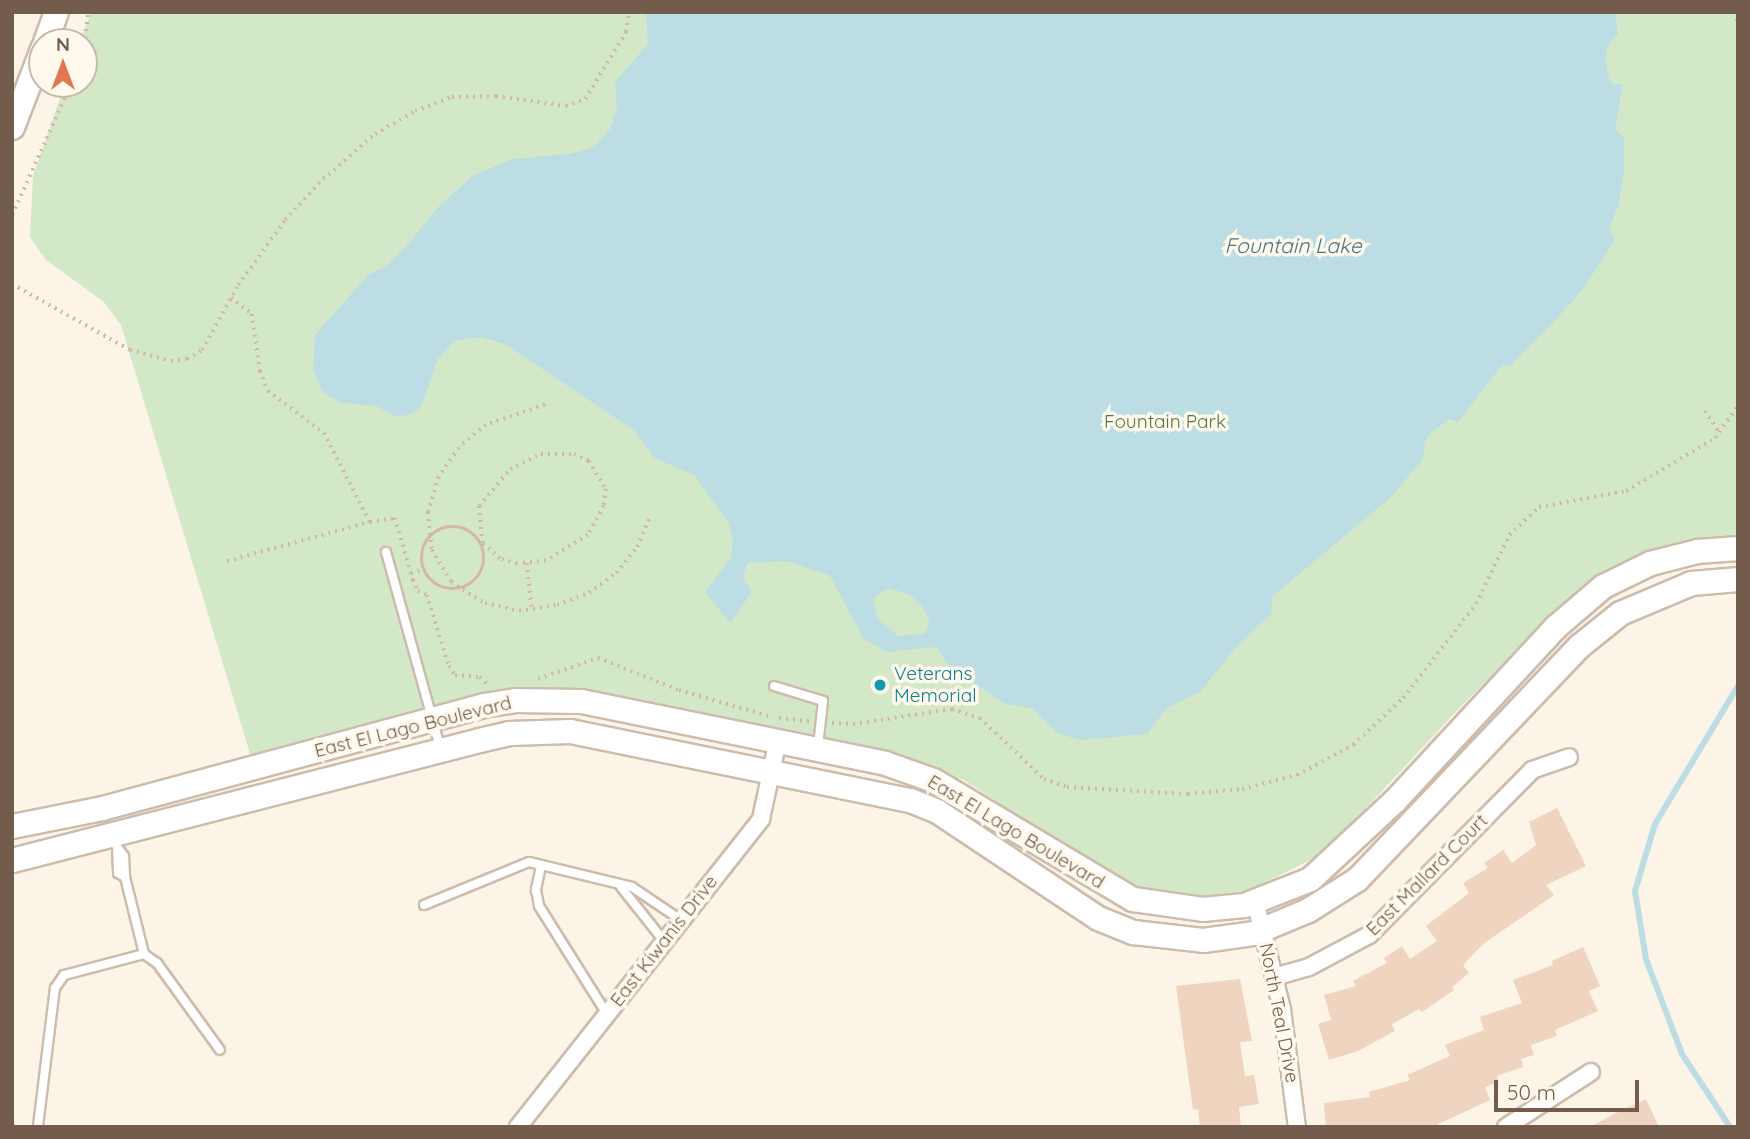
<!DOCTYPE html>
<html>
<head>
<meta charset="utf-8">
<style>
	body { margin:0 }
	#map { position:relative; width:1750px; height:1139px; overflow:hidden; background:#fbf4e7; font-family:Quicksand,sans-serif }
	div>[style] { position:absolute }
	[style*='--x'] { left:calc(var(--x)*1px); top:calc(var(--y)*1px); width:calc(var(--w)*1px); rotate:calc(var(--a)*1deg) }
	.green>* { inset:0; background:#d3e8c6 }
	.water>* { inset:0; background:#bcdde4 }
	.stream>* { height:6px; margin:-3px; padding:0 3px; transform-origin:3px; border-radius:3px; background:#bcdde4 }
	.building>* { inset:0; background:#efd4c0 }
	.path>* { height:3.5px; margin-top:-1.75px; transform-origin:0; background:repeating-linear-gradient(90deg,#d4b8a3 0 2px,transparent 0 7px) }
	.path>.ring { margin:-1.75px; padding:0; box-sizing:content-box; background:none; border:3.5px solid #d4b8a3; border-radius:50% }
	.roads { filter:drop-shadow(2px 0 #cdbcad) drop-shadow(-2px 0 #cdbcad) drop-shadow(0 2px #cdbcad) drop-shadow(0 -2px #cdbcad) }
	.lane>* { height:8px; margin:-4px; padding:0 4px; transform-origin:4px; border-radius:4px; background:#fff }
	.street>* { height:16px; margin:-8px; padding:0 8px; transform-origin:8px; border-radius:8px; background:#fff }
	.secondary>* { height:23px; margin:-11.5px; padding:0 11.5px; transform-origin:11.5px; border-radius:11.5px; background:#fff }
	.dots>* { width:19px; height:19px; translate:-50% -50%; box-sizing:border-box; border:4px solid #fef8ed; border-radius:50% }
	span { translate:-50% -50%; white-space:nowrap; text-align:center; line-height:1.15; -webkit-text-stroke:7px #fef8ed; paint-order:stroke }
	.park-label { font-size:19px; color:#537845 }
	.culture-label { font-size:19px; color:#0d838f }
	.left { translate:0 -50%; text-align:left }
	.street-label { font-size:19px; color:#745c4c }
	.water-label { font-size:21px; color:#477985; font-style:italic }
	.frame { position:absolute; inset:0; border:14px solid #745c4c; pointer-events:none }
	.north { position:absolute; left:28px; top:28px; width:70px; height:70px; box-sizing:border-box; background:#fef8ed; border:2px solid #c7baad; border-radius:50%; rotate:0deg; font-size:19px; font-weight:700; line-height:28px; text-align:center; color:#745c4c }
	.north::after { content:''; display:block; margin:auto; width:24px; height:32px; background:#df7753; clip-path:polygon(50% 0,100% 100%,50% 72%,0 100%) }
	.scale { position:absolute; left:1494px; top:1080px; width:145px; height:32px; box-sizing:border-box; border:4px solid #745c4c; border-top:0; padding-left:9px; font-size:21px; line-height:24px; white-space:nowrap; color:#745c4c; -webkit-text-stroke:5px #fef8ed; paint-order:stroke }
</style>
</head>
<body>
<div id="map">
	<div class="green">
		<div style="clip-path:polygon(91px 12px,1738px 12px,1738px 539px,1675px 545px,1594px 577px,1467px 700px,1324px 853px,1252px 889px,1198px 900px,1152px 892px,1105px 873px,964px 780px,893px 755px,551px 689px,251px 757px,121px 325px,104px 302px,45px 259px,30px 237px,33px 176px,65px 84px,84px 84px,84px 42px,80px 42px)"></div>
	</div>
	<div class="water">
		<div style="clip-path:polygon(evenodd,646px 12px,1615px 12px,1618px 34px,1608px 45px,1605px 58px,1609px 79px,1615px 85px,1623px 84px,1615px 129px,1624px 138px,1624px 169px,1619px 204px,1609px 229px,1615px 240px,1583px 289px,1552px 324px,1510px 366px,1503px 364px,1458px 422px,1449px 419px,1433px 431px,1425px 441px,1423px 459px,1391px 497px,1272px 597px,1271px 614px,1238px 645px,1201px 691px,1167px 708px,1147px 734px,1079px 740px,1057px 733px,1032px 708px,1005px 704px,950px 667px,936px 647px,887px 652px,864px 639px,830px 576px,787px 561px,747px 563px,743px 579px,752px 592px,730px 623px,705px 592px,731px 558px,733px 540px,728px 522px,694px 475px,654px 458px,635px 431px,505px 344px,480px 337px,455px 341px,438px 359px,421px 407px,411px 414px,397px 417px,376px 406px,339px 402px,323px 392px,313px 371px,315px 335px,368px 275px,386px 266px,408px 244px,441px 204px,473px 176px,512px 159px,570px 154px,594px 147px,610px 129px,617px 108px,615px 82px,648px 44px,646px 12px,888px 588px,908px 594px,921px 605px,930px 620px,925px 634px,898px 636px,878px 619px,873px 599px,888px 588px)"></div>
	</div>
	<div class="stream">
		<div style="--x:1730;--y:1127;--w:87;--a:-123.3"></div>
		<div style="--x:1682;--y:1054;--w:102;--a:-110.8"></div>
		<div style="--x:1646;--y:959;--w:69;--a:-99.2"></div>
		<div style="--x:1635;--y:891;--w:70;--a:-73.4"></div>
		<div style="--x:1655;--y:824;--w:161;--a:-59"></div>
	</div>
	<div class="building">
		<div style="clip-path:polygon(1557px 808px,1586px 866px,1546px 885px,1554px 895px,1483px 944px,1463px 965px,1469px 973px,1452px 987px,1454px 990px,1422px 1012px,1419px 1009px,1392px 1024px,1395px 1031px,1358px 1051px,1329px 1060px,1318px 1024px,1331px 1020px,1324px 995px,1356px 986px,1353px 981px,1387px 963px,1384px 958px,1402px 946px,1410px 959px,1437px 941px,1426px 926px,1469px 893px,1463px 883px,1488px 868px,1484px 863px,1503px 850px,1512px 863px,1536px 845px,1529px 822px)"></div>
		<div style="clip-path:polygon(1583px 947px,1600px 986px,1589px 991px,1598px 1011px,1555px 1030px,1557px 1036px,1531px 1045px,1534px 1055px,1521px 1059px,1523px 1067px,1497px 1076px,1499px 1082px,1485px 1087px,1490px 1100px,1432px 1127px,1326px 1127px,1324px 1103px,1370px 1097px,1369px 1092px,1410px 1080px,1407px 1075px,1450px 1056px,1445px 1045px,1484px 1030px,1480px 1017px,1522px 1003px,1513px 980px,1553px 965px,1552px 961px)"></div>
		<div style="clip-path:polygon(1240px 979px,1252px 1041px,1240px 1042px,1245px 1076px,1254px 1075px,1259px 1104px,1239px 1107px,1241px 1127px,1200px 1127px,1198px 1109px,1193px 1110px,1176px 986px)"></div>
		<div style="clip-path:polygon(1646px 1099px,1659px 1127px,1590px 1127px,1616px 1113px)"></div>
	</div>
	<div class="path">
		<div style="--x:1736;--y:12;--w:15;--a:82"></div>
		<div style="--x:84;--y:45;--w:33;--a:-83"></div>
		<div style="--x:12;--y:215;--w:144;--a:-65.8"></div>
		<div style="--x:12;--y:284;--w:135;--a:29.2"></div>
		<div style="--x:130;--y:350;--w:42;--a:15"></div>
		<div style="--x:171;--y:361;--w:16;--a:-7"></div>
		<div style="--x:187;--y:359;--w:17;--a:-31"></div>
		<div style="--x:202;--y:350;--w:74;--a:-61"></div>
		<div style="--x:238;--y:285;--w:80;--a:-54.1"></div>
		<div style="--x:285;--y:220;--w:56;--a:-47.2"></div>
		<div style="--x:323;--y:179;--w:69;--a:-40.9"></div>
		<div style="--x:375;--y:134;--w:46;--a:-29.9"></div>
		<div style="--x:415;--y:111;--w:40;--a:-21"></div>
		<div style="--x:452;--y:97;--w:44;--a:-1.3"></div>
		<div style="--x:496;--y:96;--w:71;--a:8.1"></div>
		<div style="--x:566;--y:106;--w:20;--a:-20"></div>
		<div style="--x:585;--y:99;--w:79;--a:-58.5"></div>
		<div style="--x:626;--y:32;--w:20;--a:-81"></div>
		<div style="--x:231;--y:298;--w:26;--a:37"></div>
		<div style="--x:252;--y:314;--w:58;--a:82"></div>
		<div style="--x:260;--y:371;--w:22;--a:68"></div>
		<div style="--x:268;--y:391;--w:70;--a:36.9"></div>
		<div style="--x:324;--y:433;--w:100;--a:62.7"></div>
		<div style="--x:370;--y:522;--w:25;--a:-9"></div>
		<div style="--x:395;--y:518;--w:65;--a:73.8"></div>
		<div style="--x:413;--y:580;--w:12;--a:66"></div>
		<div style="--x:418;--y:591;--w:10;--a:24"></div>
		<div style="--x:427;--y:595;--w:74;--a:72.8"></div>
		<div style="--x:449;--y:666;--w:11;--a:56"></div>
		<div style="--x:455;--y:675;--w:25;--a:5"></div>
		<div style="--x:480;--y:677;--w:13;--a:45"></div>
		<div style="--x:545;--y:405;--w:62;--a:161.3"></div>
		<div style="--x:486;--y:425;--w:35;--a:140"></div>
		<div style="--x:459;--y:448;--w:35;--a:125"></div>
		<div style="--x:439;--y:477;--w:37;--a:107"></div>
		<div style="--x:428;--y:512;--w:38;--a:84"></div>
		<div style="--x:432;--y:550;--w:37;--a:59"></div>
		<div style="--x:451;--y:582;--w:40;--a:32"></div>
		<div style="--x:485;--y:603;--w:35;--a:13"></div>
		<div style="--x:519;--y:611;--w:38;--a:-9"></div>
		<div style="--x:557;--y:605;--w:34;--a:-21"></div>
		<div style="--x:589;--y:593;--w:34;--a:-37"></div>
		<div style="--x:616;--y:573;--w:33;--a:-51"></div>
		<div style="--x:637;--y:547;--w:34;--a:-67"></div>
		<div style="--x:1705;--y:411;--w:25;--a:56"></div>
		<div style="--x:541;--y:454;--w:33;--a:0"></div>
		<div style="--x:574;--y:454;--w:17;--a:25"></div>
		<div style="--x:589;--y:461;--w:33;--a:59"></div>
		<div style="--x:606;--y:489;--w:17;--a:97"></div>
		<div style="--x:604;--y:506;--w:33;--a:119"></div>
		<div style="--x:588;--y:535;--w:49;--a:148.2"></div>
		<div style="--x:546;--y:561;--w:29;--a:174"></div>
		<div style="--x:517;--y:564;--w:18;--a:-164"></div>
		<div style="--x:500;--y:559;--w:24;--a:-138"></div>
		<div style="--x:482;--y:543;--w:37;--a:-95"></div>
		<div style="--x:479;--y:506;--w:48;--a:-50"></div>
		<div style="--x:510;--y:469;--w:34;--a:-26"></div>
		<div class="ring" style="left:422px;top:527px;width:58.5px;height:58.5px"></div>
		<div style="--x:227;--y:561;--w:148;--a:-15.3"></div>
		<div style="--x:527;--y:563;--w:46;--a:83.8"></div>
		<div style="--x:411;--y:574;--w:14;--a:-21"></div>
		<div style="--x:538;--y:679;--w:64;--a:-19.3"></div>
		<div style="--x:598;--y:658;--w:87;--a:21.6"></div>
		<div style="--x:679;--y:690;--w:97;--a:16.2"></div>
		<div style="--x:779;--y:718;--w:31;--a:6"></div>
		<div style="--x:832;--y:723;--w:21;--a:3"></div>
		<div style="--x:853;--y:724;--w:100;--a:-8.6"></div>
		<div style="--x:952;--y:709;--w:29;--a:18"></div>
		<div style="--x:980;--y:718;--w:88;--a:43.6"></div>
		<div style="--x:1044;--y:779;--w:24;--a:19"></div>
		<div style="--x:1067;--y:787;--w:121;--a:3.3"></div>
		<div style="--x:1188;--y:794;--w:54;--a:-5.3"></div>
		<div style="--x:1242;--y:789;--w:57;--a:-14.3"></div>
		<div style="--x:1297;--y:775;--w:64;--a:-28.2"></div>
		<div style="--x:1353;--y:745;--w:69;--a:-43.2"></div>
		<div style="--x:1403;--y:698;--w:119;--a:-52.2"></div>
		<div style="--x:1476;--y:604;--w:76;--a:-64.4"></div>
		<div style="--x:1509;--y:535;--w:41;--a:-43"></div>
		<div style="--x:1539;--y:507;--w:88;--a:-10.4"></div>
		<div style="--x:1626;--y:491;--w:104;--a:-30.8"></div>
		<div style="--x:1715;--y:438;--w:40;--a:-55.1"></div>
	</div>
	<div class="roads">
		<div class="lane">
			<div style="--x:386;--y:552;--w:202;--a:74.5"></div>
			<div style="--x:774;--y:686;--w:51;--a:17"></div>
			<div style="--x:823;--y:701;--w:45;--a:96.3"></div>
			<div style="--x:110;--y:837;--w:24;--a:54"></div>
			<div style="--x:124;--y:856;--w:21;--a:87"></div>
			<div style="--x:125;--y:877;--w:8;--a:-150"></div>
			<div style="--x:118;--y:873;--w:23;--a:-92"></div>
			<div style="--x:541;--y:866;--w:25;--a:102"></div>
			<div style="--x:536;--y:890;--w:16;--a:79"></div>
			<div style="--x:539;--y:906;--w:128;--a:57.8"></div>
			<div style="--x:125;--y:877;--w:79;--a:76.1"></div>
			<div style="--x:144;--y:954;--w:16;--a:35"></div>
			<div style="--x:157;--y:963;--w:107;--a:54.1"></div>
			<div style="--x:621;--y:887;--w:69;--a:51.5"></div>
			<div style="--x:424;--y:905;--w:113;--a:-22.3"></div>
			<div style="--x:529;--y:862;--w:106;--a:13.6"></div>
			<div style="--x:632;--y:887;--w:59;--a:34"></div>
			<div style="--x:38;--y:1126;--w:139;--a:-83"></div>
			<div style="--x:55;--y:988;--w:16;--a:-55"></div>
			<div style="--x:64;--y:975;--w:83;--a:-14.7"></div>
		</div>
		<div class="street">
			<div style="--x:1255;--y:901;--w:111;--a:76"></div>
			<div style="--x:1282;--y:1009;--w:119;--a:82.8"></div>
			<div style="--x:1274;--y:977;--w:36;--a:-16"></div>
			<div style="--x:1309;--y:967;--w:68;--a:-28.1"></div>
			<div style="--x:1369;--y:935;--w:232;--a:-45.3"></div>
			<div style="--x:1532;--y:770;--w:39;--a:-19"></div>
			<div style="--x:518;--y:1127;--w:392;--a:-51.7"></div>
			<div style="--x:761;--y:819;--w:81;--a:-77.9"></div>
			<div style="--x:1506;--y:1127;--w:101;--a:-32.9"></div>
		</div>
		<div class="secondary">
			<div style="--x:45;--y:42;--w:32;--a:-70"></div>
			<div style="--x:12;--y:127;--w:84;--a:-69"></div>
			<div style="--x:12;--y:826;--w:92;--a:-11.3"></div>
			<div style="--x:102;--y:808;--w:396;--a:-15.1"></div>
			<div style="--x:484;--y:705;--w:31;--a:-9"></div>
			<div style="--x:515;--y:700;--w:66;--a:0.9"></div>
			<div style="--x:581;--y:701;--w:310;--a:11.5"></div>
			<div style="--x:885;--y:763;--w:51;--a:19.5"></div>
			<div style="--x:933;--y:780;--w:233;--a:30.8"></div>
			<div style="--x:1133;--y:899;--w:70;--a:8.2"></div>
			<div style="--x:1202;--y:909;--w:42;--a:-5.4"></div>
			<div style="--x:1244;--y:905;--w:71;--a:-21.5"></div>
			<div style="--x:1310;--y:879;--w:116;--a:-42.9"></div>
			<div style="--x:1395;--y:800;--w:236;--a:-47.2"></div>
			<div style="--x:1555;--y:627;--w:63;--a:-40.5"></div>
			<div style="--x:1603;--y:586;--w:52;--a:-26.1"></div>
			<div style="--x:1650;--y:563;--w:49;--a:-14.3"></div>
			<div style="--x:1697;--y:551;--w:41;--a:-4.2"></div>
			<div style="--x:12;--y:860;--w:482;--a:-14.4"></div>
			<div style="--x:479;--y:740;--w:31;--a:-13"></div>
			<div style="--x:509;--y:733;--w:61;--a:-1.9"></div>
			<div style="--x:570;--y:731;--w:347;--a:11.5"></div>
			<div style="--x:910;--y:800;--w:29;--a:22"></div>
			<div style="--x:937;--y:811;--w:193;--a:33.6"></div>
			<div style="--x:1098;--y:918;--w:38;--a:22"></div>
			<div style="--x:1133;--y:932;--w:70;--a:6.5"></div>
			<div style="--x:1203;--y:940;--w:50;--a:-8"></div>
			<div style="--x:1253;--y:933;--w:60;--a:-22.7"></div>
			<div style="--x:1308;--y:910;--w:58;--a:-32.3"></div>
			<div style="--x:1357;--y:879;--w:322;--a:-46.4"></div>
			<div style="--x:1579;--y:646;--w:53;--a:-38.8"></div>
			<div style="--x:1620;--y:613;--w:77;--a:-22.9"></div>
			<div style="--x:1691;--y:583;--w:47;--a:-4.9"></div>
		</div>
	</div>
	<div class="dots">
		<div style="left:880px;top:685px;background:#0f9aa8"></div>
	</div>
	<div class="park-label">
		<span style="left:1165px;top:422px">Fountain Park</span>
	</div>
	<div class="culture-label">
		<span class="left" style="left:894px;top:685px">Veterans<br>Memorial</span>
	</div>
	<div class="street-label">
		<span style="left:413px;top:727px;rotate:-14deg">East El Lago Boulevard</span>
		<span style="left:1016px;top:832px;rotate:31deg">East El Lago Boulevard</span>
		<span style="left:1427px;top:875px;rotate:-45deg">East Mallard Court</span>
		<span style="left:664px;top:941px;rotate:-52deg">East Kiwanis Drive</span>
		<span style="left:1279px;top:1013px;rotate:79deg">North Teal Drive</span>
	</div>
	<div class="water-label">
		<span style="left:1293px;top:245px">Fountain Lake</span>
	</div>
	<div class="frame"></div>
	<div class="north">N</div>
	<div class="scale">50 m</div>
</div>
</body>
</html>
